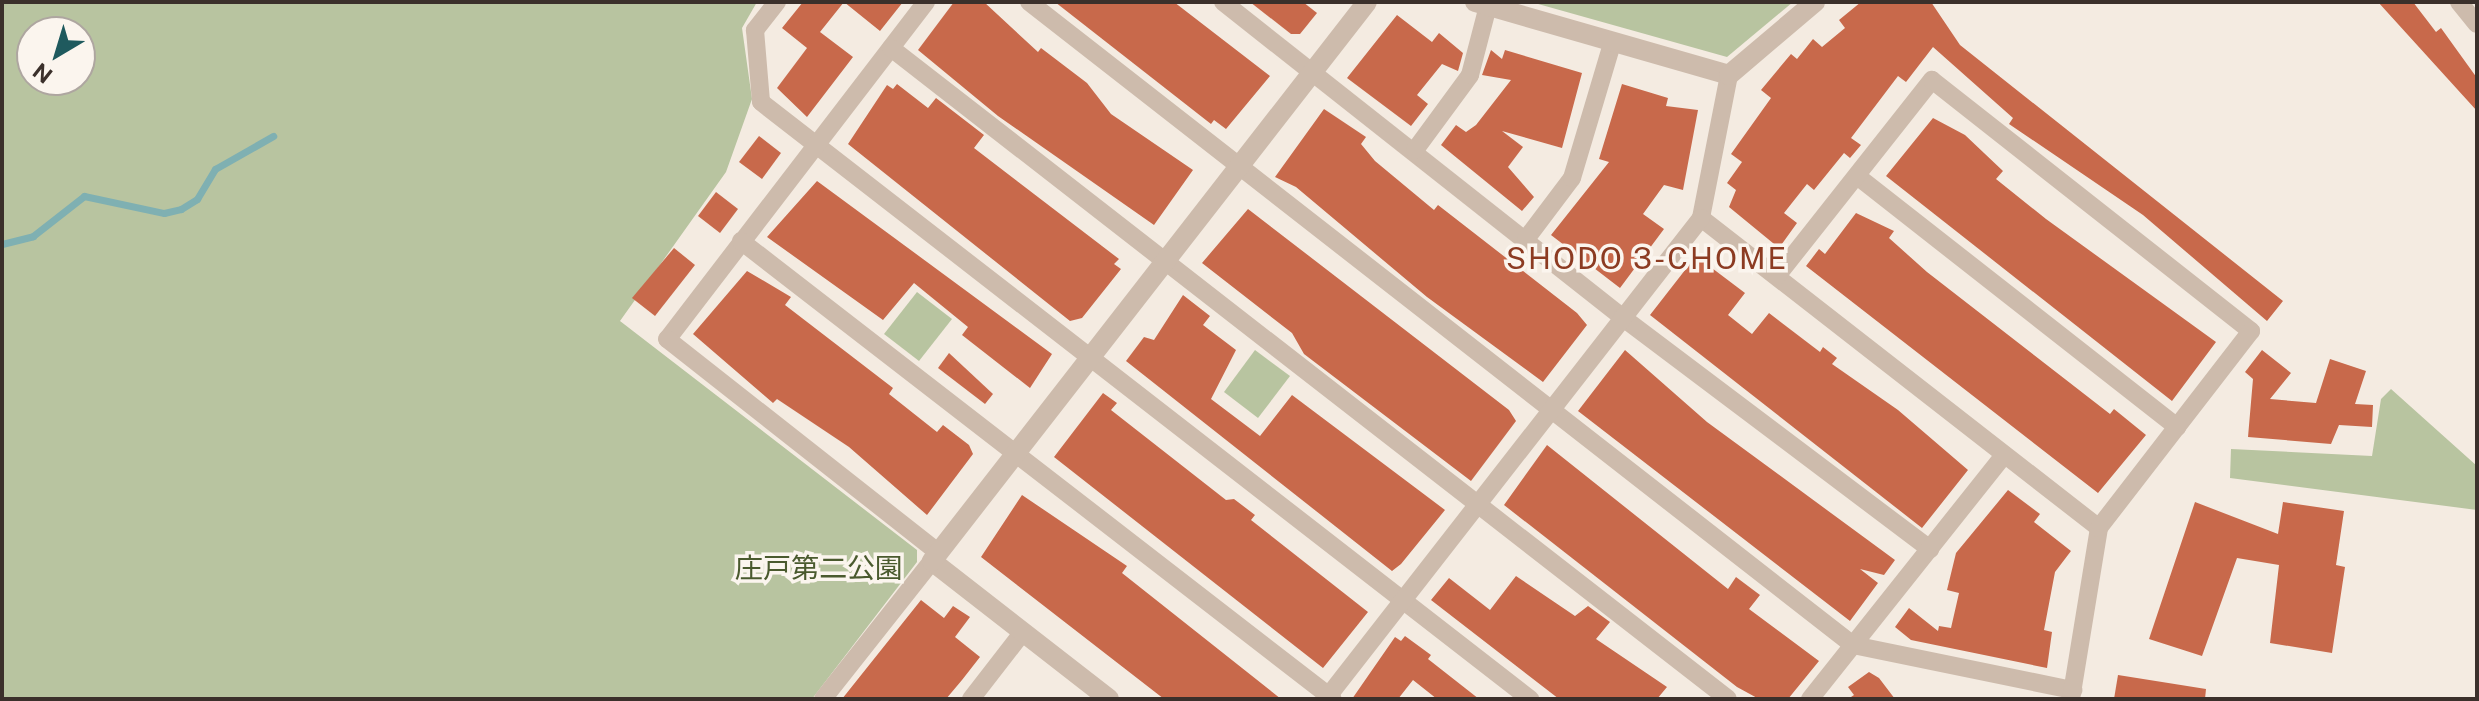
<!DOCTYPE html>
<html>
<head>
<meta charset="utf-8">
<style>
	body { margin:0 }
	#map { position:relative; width:2479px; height:701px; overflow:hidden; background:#f4ebe1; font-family:"Public Sans","Noto Sans JP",sans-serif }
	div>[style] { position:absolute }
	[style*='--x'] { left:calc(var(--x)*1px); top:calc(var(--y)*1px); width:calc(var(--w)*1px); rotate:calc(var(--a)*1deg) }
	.green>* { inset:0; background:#b8c4a0 }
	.stream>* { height:7px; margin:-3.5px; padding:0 3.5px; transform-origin:3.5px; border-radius:3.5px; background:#7fb0b2 }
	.building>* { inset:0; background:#c8694b }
	.minor>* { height:18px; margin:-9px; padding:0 9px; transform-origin:9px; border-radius:9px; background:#cdbbac }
	.tertiary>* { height:20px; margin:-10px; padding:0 10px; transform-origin:10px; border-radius:10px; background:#cdbbac }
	span { translate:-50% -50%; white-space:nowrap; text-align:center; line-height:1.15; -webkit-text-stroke:7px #fbf5ee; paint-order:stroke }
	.park-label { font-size:28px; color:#4a5a2e }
	.neighbourhood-label { font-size:30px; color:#8c3b22; letter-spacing:2px }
	.frame { position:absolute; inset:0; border:4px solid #3b302b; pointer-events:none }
	.north { position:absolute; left:16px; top:16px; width:80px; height:80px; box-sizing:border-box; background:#fbf5ee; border:2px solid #aea6a0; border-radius:50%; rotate:218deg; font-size:22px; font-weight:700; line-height:32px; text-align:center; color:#3b302b }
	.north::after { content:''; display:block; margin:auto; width:28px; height:36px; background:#1f5a5e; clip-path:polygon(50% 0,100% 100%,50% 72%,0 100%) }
</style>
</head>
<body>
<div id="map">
	<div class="green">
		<div style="clip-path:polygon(evenodd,2px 2px,757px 2px,742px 28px,752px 99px,726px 172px,620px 321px,917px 550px,917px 562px,812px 699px,2px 699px,2px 2px,32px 32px,80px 32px,80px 80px,32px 80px,32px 32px)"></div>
		<div style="clip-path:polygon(1531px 2px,1793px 2px,1727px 57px)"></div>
		<div style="clip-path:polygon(917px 292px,952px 319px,919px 361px,884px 334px)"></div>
		<div style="clip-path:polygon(1255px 350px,1290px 376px,1258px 418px,1224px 392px)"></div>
		<div style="clip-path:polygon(2391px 389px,2477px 466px,2477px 510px,2230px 478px,2231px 449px,2372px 456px,2381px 399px)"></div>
	</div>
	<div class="stream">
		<div style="--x:2;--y:244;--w:32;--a:-14"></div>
		<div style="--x:33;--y:236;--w:65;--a:-38.1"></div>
		<div style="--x:84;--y:196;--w:82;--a:12"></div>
		<div style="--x:164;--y:213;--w:17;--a:-13"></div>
		<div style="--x:181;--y:209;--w:19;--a:-32"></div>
		<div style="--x:197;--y:199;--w:35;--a:-59"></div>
		<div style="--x:215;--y:169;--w:67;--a:-29.6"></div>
	</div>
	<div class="building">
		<div style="clip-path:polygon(803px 2px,903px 2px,880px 31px,844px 2px,820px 32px,853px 57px,807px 117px,777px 88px,807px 48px,782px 28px)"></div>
		<div style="clip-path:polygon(954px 2px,984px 2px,1038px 52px,1041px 48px,1087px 83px,1111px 114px,1193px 170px,1154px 225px,998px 116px,918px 50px)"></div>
		<div style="clip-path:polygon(1055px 2px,1174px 2px,1270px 76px,1226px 129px,1214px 120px,1211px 124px)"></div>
		<div style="clip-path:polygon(1250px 2px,1303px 2px,1317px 13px,1300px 34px,1291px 34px)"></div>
		<div style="clip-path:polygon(1861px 2px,1931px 2px,1960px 45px,2283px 301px,2267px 321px,2143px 215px,2009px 124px,2013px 118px,1933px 47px,1906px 82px,1898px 76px,1851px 138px,1861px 145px,1850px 158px,1844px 153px,1814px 190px,1807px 184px,1784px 213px,1797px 223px,1779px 248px,1729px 207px,1736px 190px,1727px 183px,1742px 162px,1731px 154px,1771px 98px,1761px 90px,1791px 54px,1797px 59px,1813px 39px,1822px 47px,1845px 28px,1839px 20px)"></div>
		<div style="clip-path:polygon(2378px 2px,2413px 2px,2436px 32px,2441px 28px,2477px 78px,2477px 111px)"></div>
		<div style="clip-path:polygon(1397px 15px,1432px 42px,1439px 33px,1463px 53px,1458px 71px,1442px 64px,1417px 95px,1428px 104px,1411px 126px,1347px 78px)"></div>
		<div style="clip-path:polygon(1491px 50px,1502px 59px,1505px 50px,1582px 73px,1562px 148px,1502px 131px,1523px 147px,1508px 167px,1534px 197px,1522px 211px,1441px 145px,1456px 125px,1466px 132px,1476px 125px,1511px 80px,1482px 75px)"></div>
		<div style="clip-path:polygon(897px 84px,928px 108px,936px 98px,984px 135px,974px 148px,1119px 259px,1114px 264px,1121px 269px,1082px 318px,1070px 321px,848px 144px,887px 85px,893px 89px)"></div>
		<div style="clip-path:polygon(1622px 84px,1668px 98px,1666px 106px,1698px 110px,1683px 190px,1664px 185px,1643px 214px,1664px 229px,1620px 288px,1551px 235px,1609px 162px,1599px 159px)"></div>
		<div style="clip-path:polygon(1324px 109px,1366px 137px,1361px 144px,1375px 161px,1434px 210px,1438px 205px,1577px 313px,1587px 325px,1543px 382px,1427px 297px,1296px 187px,1275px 177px)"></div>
		<div style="clip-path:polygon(1933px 118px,1965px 135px,2003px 171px,1996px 179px,2046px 219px,2216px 342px,2172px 401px,1886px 176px)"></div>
		<div style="clip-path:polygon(759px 136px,781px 153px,762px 179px,739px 162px)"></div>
		<div style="clip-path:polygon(817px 181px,1052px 354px,1030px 388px,962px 335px,968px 327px,914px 283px,883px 320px,767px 237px)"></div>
		<div style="clip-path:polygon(716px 192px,738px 209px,720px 233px,698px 216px)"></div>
		<div style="clip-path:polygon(1248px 209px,1509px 410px,1516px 421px,1471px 481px,1304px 354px,1292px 333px,1202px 263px)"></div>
		<div style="clip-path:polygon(1856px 213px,1894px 231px,1889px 238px,1927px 272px,2110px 414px,2114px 409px,2146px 435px,2098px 493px,1806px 266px,1819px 249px,1825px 254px)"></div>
		<div style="clip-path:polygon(674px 248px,695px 265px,655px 316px,632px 298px)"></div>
		<div style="clip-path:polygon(1696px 256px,1745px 293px,1728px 315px,1752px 334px,1769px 313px,1820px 352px,1823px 347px,1837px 358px,1832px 364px,1898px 410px,1968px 470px,1922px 528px,1650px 315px)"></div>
		<div style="clip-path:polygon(747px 271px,791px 297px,785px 305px,893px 388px,889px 394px,937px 432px,943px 425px,969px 445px,973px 454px,927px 515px,849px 447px,777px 399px,773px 403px,693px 334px)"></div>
		<div style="clip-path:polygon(1183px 295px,1210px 316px,1203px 325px,1236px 350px,1211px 399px,1260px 436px,1292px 395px,1445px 510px,1401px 564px,1392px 571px,1126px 361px,1144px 337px,1154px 340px)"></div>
		<div style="clip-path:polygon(1625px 350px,1707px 422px,1895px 560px,1884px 575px,1860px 569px,1878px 583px,1850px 621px,1578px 411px)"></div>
		<div style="clip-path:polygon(2262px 350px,2291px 373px,2270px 399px,2316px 403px,2330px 359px,2366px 371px,2355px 404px,2373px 405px,2372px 427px,2339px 425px,2331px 444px,2248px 437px,2253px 379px,2245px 372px)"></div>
		<div style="clip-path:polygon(949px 353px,993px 394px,985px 404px,938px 368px)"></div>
		<div style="clip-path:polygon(1103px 393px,1117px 403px,1111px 410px,1226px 500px,1234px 499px,1255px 515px,1251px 520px,1368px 612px,1323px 668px,1054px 457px)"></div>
		<div style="clip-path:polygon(1547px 445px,1728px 589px,1736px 577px,1760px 595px,1749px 609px,1819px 661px,1788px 699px,1759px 699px,1737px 687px,1504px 505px)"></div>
		<div style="clip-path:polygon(2008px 490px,2040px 514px,2034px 522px,2071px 551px,2055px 572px,2044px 630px,2052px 632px,2047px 668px,1911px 640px,1895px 627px,1909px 608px,1938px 631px,1939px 626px,1951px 628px,1959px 593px,1947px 590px,1956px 553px)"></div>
		<div style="clip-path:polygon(1022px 495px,1127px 566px,1122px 573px,1281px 699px,1164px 699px,981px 557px)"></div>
		<div style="clip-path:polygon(2195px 502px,2278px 534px,2283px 502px,2344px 511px,2336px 565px,2345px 567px,2332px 653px,2270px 643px,2279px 565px,2237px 558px,2202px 656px,2149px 639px)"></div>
		<div style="clip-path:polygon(1516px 576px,1575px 616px,1588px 606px,1610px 622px,1596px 639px,1667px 687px,1657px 699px,1559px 699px,1431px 600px,1449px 578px,1490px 610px)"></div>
		<div style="clip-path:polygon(921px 600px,944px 618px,953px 606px,970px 617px,955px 637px,980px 657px,962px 680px,946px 699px,842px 699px)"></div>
		<div style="clip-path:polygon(1405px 636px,1431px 655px,1428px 659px,1479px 699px,1437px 699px,1413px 680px,1398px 699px,1352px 699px,1395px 637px,1401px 641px)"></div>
		<div style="clip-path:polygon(1869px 672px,1879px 678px,1895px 699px,1848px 699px,1854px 695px,1848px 687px)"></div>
		<div style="clip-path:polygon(2118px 675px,2206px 689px,2205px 699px,2114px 699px)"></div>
	</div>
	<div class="minor">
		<div style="--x:777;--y:2;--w:36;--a:128"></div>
		<div style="--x:755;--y:30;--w:72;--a:85.2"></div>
		<div style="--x:761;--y:102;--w:974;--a:37.82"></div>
		<div style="--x:926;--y:2;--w:425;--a:127.5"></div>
		<div style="--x:667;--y:339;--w:345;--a:38.2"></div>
		<div style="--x:1029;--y:2;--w:1045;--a:37.97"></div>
		<div style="--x:1853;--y:645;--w:225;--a:11.6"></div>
		<div style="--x:1223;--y:2;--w:508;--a:38.29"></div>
		<div style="--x:1622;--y:317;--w:386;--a:37"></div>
		<div style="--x:2459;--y:2;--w:28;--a:51"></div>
		<div style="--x:891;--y:48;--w:1060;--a:37.87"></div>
		<div style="--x:1729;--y:75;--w:146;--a:101.1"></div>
		<div style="--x:1701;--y:218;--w:504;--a:37.91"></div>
		<div style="--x:2099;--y:528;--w:173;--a:99.3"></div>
		<div style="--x:1415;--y:150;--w:93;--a:-53.7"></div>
		<div style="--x:1470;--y:75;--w:71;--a:-75.4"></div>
		<div style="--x:1857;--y:176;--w:407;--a:38.1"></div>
		<div style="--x:1526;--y:239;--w:76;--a:-53"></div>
		<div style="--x:1572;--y:178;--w:140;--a:-73.4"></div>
		<div style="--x:741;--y:241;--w:748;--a:37.73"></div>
		<div style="--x:1777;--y:276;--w:250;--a:-51.7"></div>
		<div style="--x:1932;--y:80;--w:406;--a:38.2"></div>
		<div style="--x:2251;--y:331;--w:249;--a:127.7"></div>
		<div style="--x:823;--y:699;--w:176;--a:-51.7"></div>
		<div style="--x:971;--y:699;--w:85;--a:-52.2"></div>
		<div style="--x:1326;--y:699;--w:610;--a:-52.06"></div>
		<div style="--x:1810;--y:699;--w:312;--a:-51.5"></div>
	</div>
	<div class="tertiary">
		<div style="--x:1475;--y:2;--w:264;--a:16"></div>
		<div style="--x:1729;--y:75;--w:113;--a:-40.3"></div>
		<div style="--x:1109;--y:699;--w:224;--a:-142.1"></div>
		<div style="--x:932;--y:561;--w:708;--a:-52.11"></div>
	</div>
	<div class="park-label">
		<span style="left:819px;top:568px">庄戸第二公園</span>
	</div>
	<div class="neighbourhood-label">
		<span style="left:1647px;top:258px">SHODO 3-CHOME</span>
	</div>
	<div class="frame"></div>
	<div class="north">N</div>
</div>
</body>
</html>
